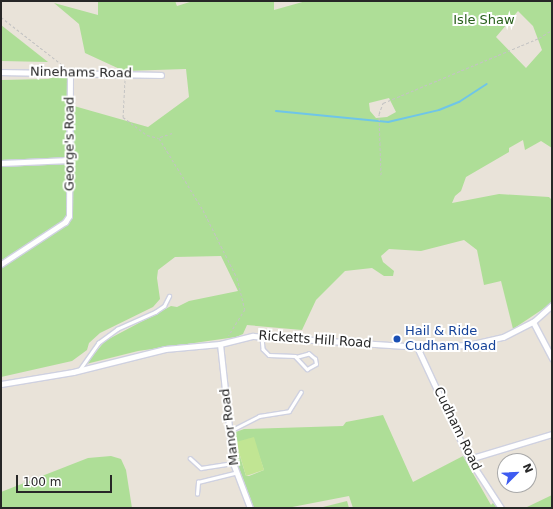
<!DOCTYPE html>
<html>
<head>
<meta charset="utf-8">
<style>
	body { margin:0 }
	#map { position:relative; width:553px; height:509px; overflow:hidden; background:#e9e3d9; font-family:"DejaVu Sans",sans-serif }
	div>[style] { position:absolute }
	[style*='--x'] { left:calc(var(--x)*1px); top:calc(var(--y)*1px); width:calc(var(--w)*1px); rotate:calc(var(--a)*1deg) }
	.green>* { inset:0; background:#aede97 }
	.pitch>* { inset:0; background:#c1e593 }
	.stream>* { height:2px; margin:-1px; padding:0 1px; transform-origin:1px; border-radius:1px; background:#6fc5e8 }
	.path>* { height:1px; margin-top:-0.5px; transform-origin:0; background:repeating-linear-gradient(90deg,#c3c3c3 0 3px,transparent 0 5px) }
	.roads { filter:drop-shadow(1px 0 #cfd1e0) drop-shadow(-1px 0 #cfd1e0) drop-shadow(0 1px #cfd1e0) drop-shadow(0 -1px #cfd1e0) }
	.service>* { height:2.5px; margin:-1.25px; padding:0 1.25px; transform-origin:1.25px; border-radius:1.25px; background:#fff }
	.minor>* { height:5px; margin:-2.5px; padding:0 2.5px; transform-origin:2.5px; border-radius:2.5px; background:#fff }
	.dots>* { width:11px; height:11px; translate:-50% -50%; box-sizing:border-box; border:2px solid #fff; border-radius:50% }
	span { translate:-50% -50%; white-space:nowrap; text-align:center; line-height:1.15; -webkit-text-stroke:4px #fff; paint-order:stroke }
	.park-label { font-size:13px; color:#29601c }
	.street-label { font-size:13px; color:#272727 }
	.transit-label { font-size:13px; color:#164399 }
	.left { translate:0 -50%; text-align:left }
	.frame { position:absolute; inset:0; border:2px solid #272727; pointer-events:none }
	.north { position:absolute; left:497px; top:453px; width:40px; height:40px; box-sizing:border-box; background:#fff; border:1px solid #a9a9a9; border-radius:50%; rotate:66deg; font-size:11px; font-weight:700; line-height:16px; text-align:center; color:#272727 }
	.north::after { content:''; display:block; margin:auto; width:14px; height:18px; background:#3e5cf1; clip-path:polygon(50% 0,100% 100%,50% 72%,0 100%) }
	.scale { position:absolute; left:16px; top:475px; width:96px; height:18px; box-sizing:border-box; border:2px solid #272727; border-top:0; padding-left:5px; font-size:12px; line-height:14px; white-space:nowrap; color:#272727; -webkit-text-stroke:3px #fff; paint-order:stroke }
</style>
</head>
<body>
<div id="map">
	<div class="green">
		<div style="clip-path:polygon(evenodd,98px 1px,175px 1px,177px 6px,193px 1px,274px 1px,274px 10px,306px 1px,552px 1px,552px 148px,541px 141px,525px 150px,523px 140px,509px 148px,509px 152px,466px 177px,461px 191px,455px 196px,452px 203px,499px 194px,549px 197px,552px 200px,552px 303px,513px 329px,501px 281px,484px 285px,477px 250px,464px 240px,421px 251px,389px 249px,381px 256px,383px 262px,394px 271px,393px 276px,384px 276px,372px 268px,345px 271px,316px 300px,302px 330px,247px 325px,243px 334px,236px 337px,138px 351px,86px 364px,105px 341px,171px 306px,177px 307px,189px 301px,238px 291px,221px 256px,175px 257px,158px 270px,157px 278px,160px 299px,153px 307px,100px 333px,89px 343px,87px 350px,72px 361px,1px 377px,1px 80px,48px 79px,71px 72px,74px 106px,148px 127px,189px 97px,186px 69px,124px 71px,85px 53px,79px 24px,54px 3px,98px 15px,98px 1px,518px 11px,533px 26px,542px 50px,526px 68px,496px 37px,518px 11px,98px 1px,389px 98px,396px 112px,387px 117px,376px 118px,370px 111px,369px 103px,389px 98px)"></div>
		<div style="clip-path:polygon(1px 25px,48px 62px,1px 61px)"></div>
		<div style="clip-path:polygon(evenodd,383px 415px,413px 482px,463px 456px,491px 505px,493px 503px,497px 508px,353px 508px,349px 496px,287px 508px,254px 508px,238px 470px,233px 433px,244px 429px,343px 426px,346px 422px,383px 415px,253px 438px,264px 470px,249px 476px,246px 476px,236px 443px,253px 438px)"></div>
		<div style="clip-path:polygon(111px 456px,121px 459px,126px 470px,132px 508px,1px 508px,1px 492px,88px 458px)"></div>
		<div style="clip-path:polygon(552px 495px,552px 508px,525px 508px)"></div>
		<div style="clip-path:polygon(347px 501px,349px 508px,319px 508px)"></div>
	</div>
	<div class="pitch">
		<div style="clip-path:polygon(254px 437px,264px 470px,246px 476px,236px 442px)"></div>
	</div>
	<div class="stream">
		<div style="--x:276;--y:111;--w:113;--a:5.6"></div>
		<div style="--x:388;--y:122;--w:52;--a:-13.2"></div>
		<div style="--x:439;--y:110;--w:22;--a:-22"></div>
		<div style="--x:459;--y:102;--w:33;--a:-33"></div>
	</div>
	<div class="path">
		<div style="--x:1;--y:17;--w:81;--a:38"></div>
		<div style="--x:125;--y:80;--w:37;--a:93"></div>
		<div style="--x:123;--y:117;--w:30;--a:37"></div>
		<div style="--x:147;--y:135;--w:12;--a:14"></div>
		<div style="--x:159;--y:138;--w:84;--a:58.6"></div>
		<div style="--x:203;--y:210;--w:76;--a:63.4"></div>
		<div style="--x:237;--y:278;--w:32;--a:76"></div>
		<div style="--x:245;--y:309;--w:31;--a:122"></div>
		<div style="--x:160;--y:137;--w:13;--a:-18"></div>
		<div style="--x:381;--y:175;--w:61;--a:-91.9"></div>
		<div style="--x:379;--y:114;--w:12;--a:-70"></div>
		<div style="--x:383;--y:103;--w:169;--a:-22.6"></div>
		<div style="--x:539;--y:38;--w:15;--a:-32"></div>
	</div>
	<div class="roads">
		<div class="service">
			<div style="--x:262;--y:337;--w:12;--a:85"></div>
			<div style="--x:263;--y:349;--w:8;--a:45"></div>
			<div style="--x:269;--y:355;--w:26;--a:2"></div>
			<div style="--x:295;--y:356;--w:18;--a:47"></div>
			<div style="--x:307;--y:369;--w:10;--a:-29"></div>
			<div style="--x:316;--y:364;--w:5;--a:-101"></div>
			<div style="--x:315;--y:359;--w:8;--a:-140"></div>
			<div style="--x:309;--y:354;--w:11;--a:165"></div>
			<div style="--x:80;--y:369;--w:32;--a:-55"></div>
			<div style="--x:98;--y:343;--w:24;--a:-36"></div>
			<div style="--x:117;--y:329;--w:42;--a:-24.1"></div>
			<div style="--x:155;--y:312;--w:11;--a:-34"></div>
			<div style="--x:164;--y:306;--w:11;--a:-63"></div>
			<div style="--x:230;--y:431;--w:33;--a:-27"></div>
			<div style="--x:259;--y:416;--w:30;--a:-9"></div>
			<div style="--x:289;--y:411;--w:22;--a:-58"></div>
			<div style="--x:190;--y:458;--w:15;--a:42"></div>
			<div style="--x:201;--y:468;--w:32;--a:-9"></div>
			<div style="--x:197;--y:494;--w:12;--a:-85"></div>
			<div style="--x:198;--y:482;--w:38;--a:-14"></div>
		</div>
		<div class="minor">
			<div style="--x:1;--y:72;--w:160;--a:1.1"></div>
			<div style="--x:1;--y:163;--w:69;--a:-2.5"></div>
			<div style="--x:1;--y:264;--w:77;--a:-33.3"></div>
			<div style="--x:65;--y:222;--w:7;--a:-56"></div>
			<div style="--x:69;--y:216;--w:144;--a:-89.6"></div>
			<div style="--x:533;--y:322;--w:41;--a:62.2"></div>
			<div style="--x:220;--y:344;--w:120;--a:83.8"></div>
			<div style="--x:233;--y:463;--w:48;--a:69.3"></div>
			<div style="--x:417;--y:347;--w:123;--a:65.1"></div>
			<div style="--x:469;--y:459;--w:59;--a:56.9"></div>
			<div style="--x:1;--y:384;--w:73;--a:-9.5"></div>
			<div style="--x:73;--y:372;--w:95;--a:-14"></div>
			<div style="--x:165;--y:349;--w:55;--a:-5.2"></div>
			<div style="--x:220;--y:344;--w:34;--a:-14"></div>
			<div style="--x:253;--y:336;--w:164;--a:3.8"></div>
			<div style="--x:417;--y:347;--w:51;--a:-2.2"></div>
			<div style="--x:468;--y:345;--w:36;--a:-13"></div>
			<div style="--x:503;--y:337;--w:34;--a:-27"></div>
			<div style="--x:533;--y:322;--w:25;--a:-42"></div>
			<div style="--x:469;--y:459;--w:87;--a:-16.8"></div>
		</div>
	</div>
	<div class="dots">
		<div style="left:397px;top:339px;background:#1a4fb4"></div>
	</div>
	<div class="park-label">
		<span style="left:484px;top:20px">Isle Shaw</span>
	</div>
	<div class="street-label">
		<span style="left:81px;top:73px;rotate:1deg">Ninehams Road</span>
		<span style="left:70px;top:144px;rotate:-90deg">George's Road</span>
		<span style="left:315px;top:340px;rotate:4deg">Ricketts Hill Road</span>
		<span style="left:230px;top:427px;rotate:-97deg">Manor Road</span>
		<span style="left:457px;top:429px;rotate:64deg">Cudham Road</span>
	</div>
	<div class="transit-label">
		<span class="left" style="left:405px;top:339px">Hail &amp; Ride<br>Cudham Road</span>
	</div>
	<div class="frame"></div>
	<div class="north">N</div>
	<div class="scale">100 m</div>
</div>
</body>
</html>
